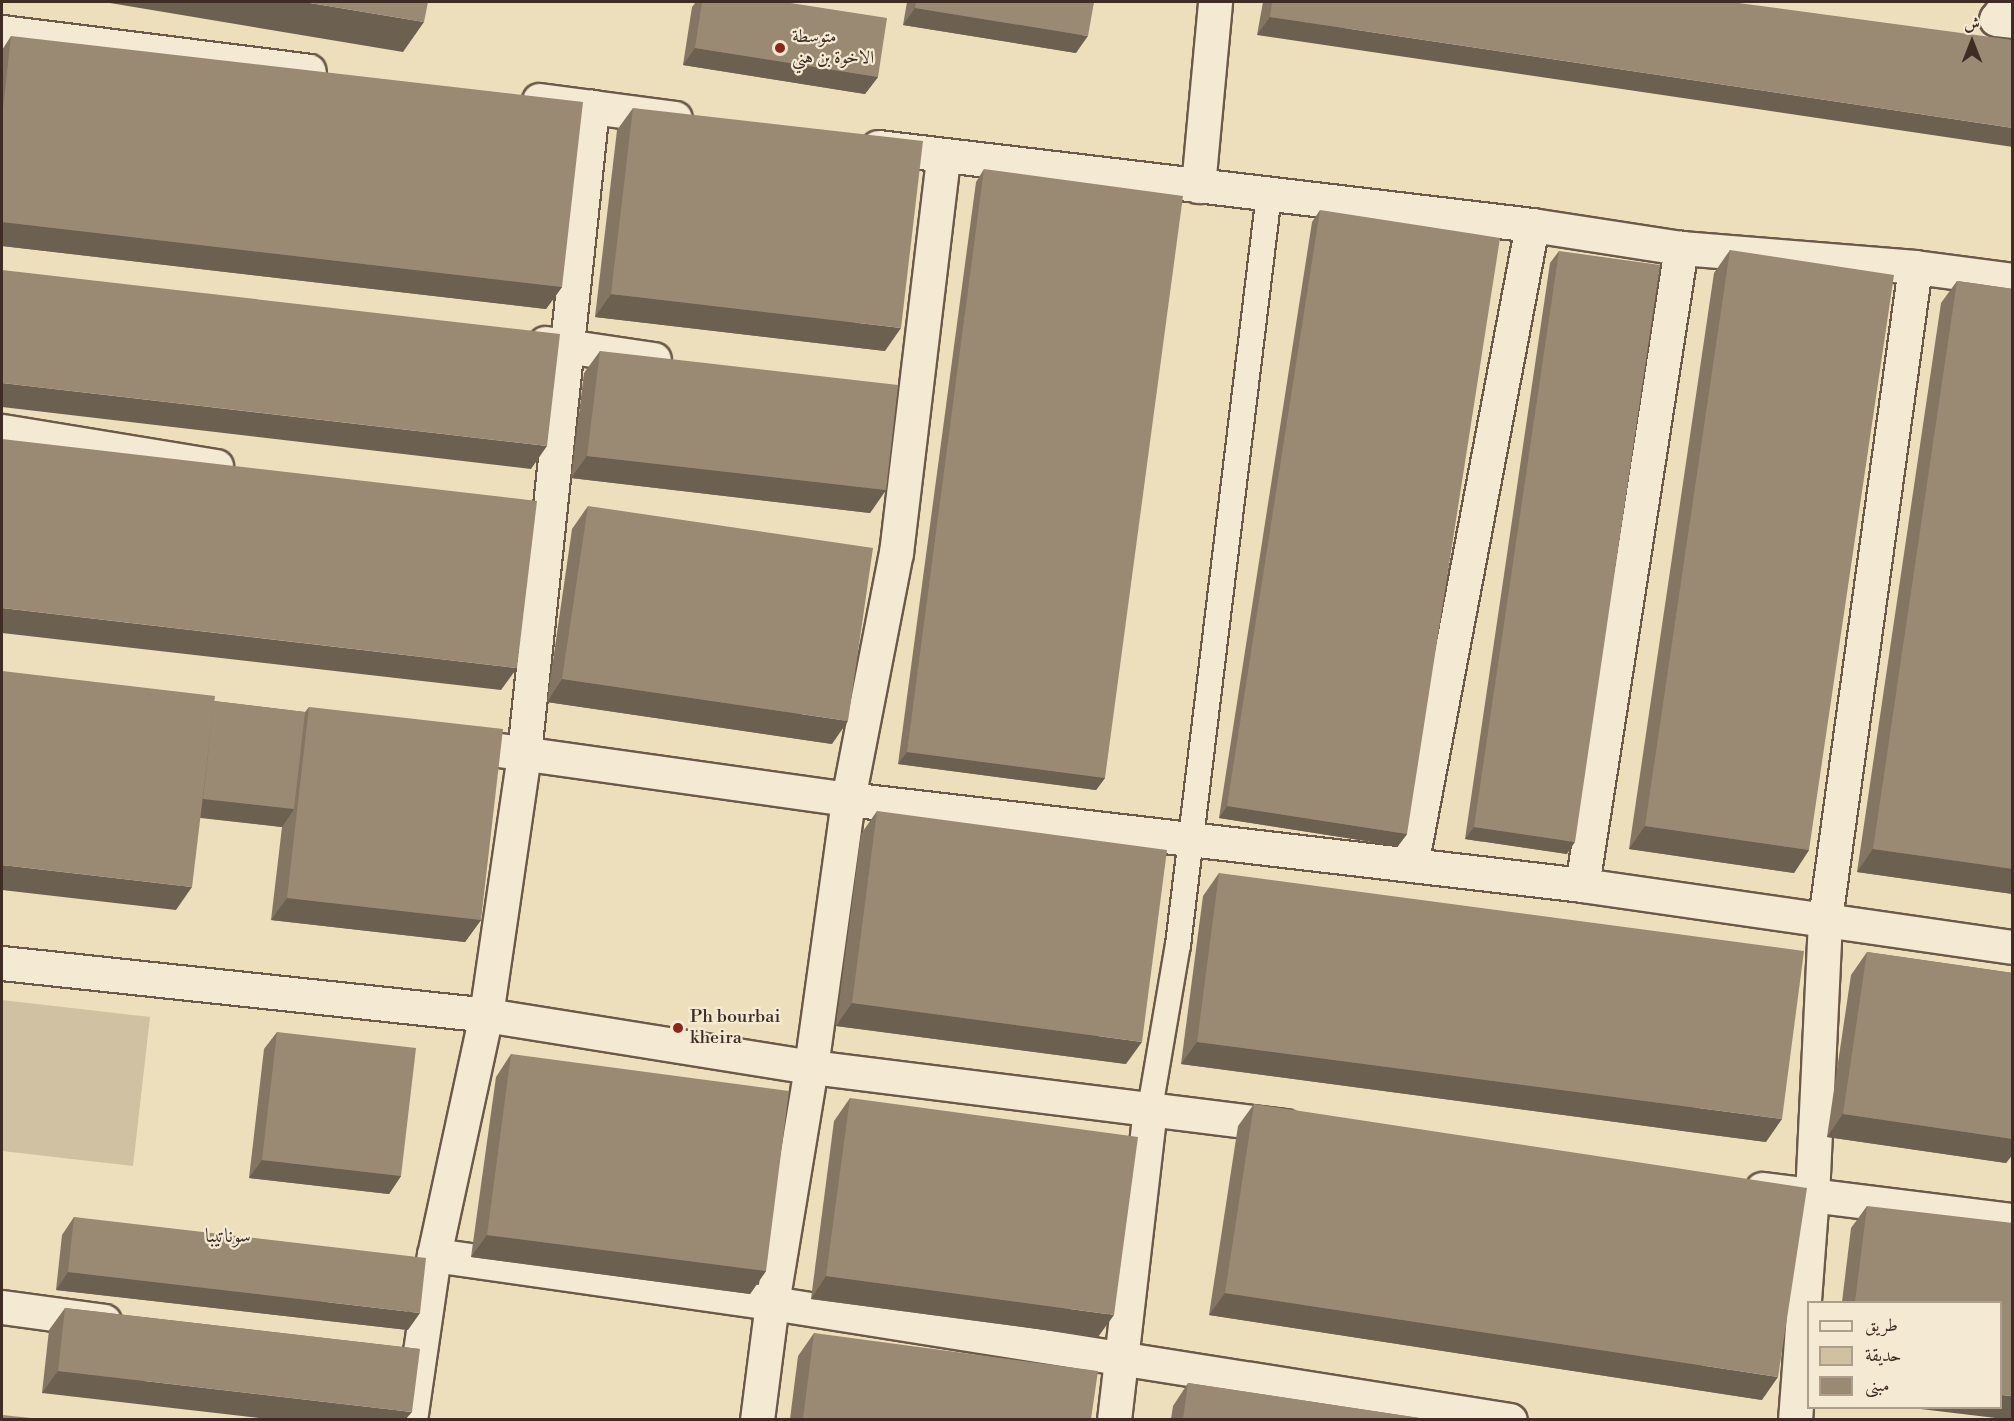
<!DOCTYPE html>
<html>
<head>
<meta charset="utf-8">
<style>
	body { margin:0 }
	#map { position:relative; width:2014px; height:1421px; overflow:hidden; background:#eedfbc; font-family:"Libre Bodoni",Amiri,serif }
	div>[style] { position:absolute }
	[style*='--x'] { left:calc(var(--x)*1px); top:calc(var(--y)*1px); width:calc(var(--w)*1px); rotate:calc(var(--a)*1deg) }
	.green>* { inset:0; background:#d0c1a2 }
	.roads { filter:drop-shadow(2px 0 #6b594a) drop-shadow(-2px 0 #6b594a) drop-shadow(0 2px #6b594a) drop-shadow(0 -2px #6b594a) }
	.lane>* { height:24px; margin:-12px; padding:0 12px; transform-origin:12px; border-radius:12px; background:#f4ead3 }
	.street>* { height:33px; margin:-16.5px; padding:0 16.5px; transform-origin:16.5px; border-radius:16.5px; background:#f4ead3 }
	.wall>* { inset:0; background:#847663 }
	.shaded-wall>* { inset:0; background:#6c6050 }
	.building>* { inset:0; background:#9a8973 }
	.dots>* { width:16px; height:16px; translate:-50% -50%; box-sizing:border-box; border:3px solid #f4ead3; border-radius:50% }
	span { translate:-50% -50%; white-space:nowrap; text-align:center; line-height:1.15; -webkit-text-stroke:4.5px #f4ead3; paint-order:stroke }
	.poi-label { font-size:18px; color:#3f2c24 }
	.left { translate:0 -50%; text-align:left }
	.neighbourhood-label { font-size:20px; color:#3f2c24 }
	.frame { position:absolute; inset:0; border:3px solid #3f2c24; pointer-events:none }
	.legend { position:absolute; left:1807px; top:1301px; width:195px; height:108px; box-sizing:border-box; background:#f4ead3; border:2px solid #ac9e8d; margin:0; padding:8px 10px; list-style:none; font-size:18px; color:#3f2c24 }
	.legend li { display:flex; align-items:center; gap:12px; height:30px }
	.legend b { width:30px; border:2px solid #ac9e8d }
	.north { position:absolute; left:1942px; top:12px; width:60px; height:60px; -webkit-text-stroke:4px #f4ead3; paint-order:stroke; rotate:0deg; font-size:16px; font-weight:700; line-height:24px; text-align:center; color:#3f2c24 }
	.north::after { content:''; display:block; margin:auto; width:21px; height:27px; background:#3f2c24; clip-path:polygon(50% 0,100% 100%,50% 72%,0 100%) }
</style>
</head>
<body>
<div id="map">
	<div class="green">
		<div style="clip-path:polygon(2px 1000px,150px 1017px,133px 1166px,2px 1151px)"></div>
	</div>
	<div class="roads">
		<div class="lane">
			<div style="--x:1150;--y:1108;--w:165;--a:-80.3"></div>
			<div style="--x:1178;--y:945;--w:756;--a:-83.09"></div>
		</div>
		<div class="street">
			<div style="--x:2009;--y:2;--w:21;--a:127"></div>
			<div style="--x:1996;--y:19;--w:16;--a:7"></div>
			<div style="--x:2;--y:32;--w:309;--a:7.2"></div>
			<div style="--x:539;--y:100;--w:137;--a:7.5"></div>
			<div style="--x:878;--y:147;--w:659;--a:6.8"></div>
			<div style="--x:1532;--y:225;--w:151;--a:8.8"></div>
			<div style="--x:1681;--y:248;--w:235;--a:4.6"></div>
			<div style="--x:1915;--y:267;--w:98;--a:7.6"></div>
			<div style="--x:1198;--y:186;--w:185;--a:-84.7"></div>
			<div style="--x:545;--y:343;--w:110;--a:8.4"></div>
			<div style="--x:2;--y:431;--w:217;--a:9.3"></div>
			<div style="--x:456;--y:744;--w:396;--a:8"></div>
			<div style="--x:848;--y:799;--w:739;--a:6.68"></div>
			<div style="--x:1582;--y:885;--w:434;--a:8.2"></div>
			<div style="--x:1411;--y:865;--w:651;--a:-79.29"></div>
			<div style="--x:1582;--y:885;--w:645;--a:-81.17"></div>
			<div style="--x:2;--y:963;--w:487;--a:6.1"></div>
			<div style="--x:486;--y:1015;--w:329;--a:9.1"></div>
			<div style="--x:811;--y:1067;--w:478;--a:7.1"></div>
			<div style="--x:1762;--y:1189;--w:252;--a:7.1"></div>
			<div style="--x:434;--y:1255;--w:341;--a:8.1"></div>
			<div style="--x:772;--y:1303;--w:747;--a:9.01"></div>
			<div style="--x:2;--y:1307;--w:103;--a:7.8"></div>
			<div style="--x:410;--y:1420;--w:167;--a:-81.7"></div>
			<div style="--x:434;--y:1255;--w:246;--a:-77.8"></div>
			<div style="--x:486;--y:1015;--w:265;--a:-81.7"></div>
			<div style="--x:524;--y:753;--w:650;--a:-83.99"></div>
			<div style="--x:757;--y:1420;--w:118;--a:-82.7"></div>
			<div style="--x:772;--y:1303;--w:239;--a:-80.6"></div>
			<div style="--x:811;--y:1067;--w:271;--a:-82.1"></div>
			<div style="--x:848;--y:799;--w:251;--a:-79"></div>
			<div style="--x:896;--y:553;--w:400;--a:-83.2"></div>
			<div style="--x:1114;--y:1420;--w:314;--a:-83.4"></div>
			<div style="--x:1795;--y:1420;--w:225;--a:-85.7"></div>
			<div style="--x:1812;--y:1196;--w:277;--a:-87.3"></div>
			<div style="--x:1825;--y:919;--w:658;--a:-82.14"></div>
		</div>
	</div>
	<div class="wall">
		<div style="clip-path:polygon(696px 2px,784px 2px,878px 77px,865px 94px,683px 65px,692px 7px)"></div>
		<div style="clip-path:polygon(907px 2px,1094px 2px,1076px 53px,903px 25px)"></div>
		<div style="clip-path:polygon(1263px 2px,1731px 2px,1257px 35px)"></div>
		<div style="clip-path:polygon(11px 36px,562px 287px,546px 309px,2px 246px,2px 50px)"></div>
		<div style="clip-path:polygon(633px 108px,885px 351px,595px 317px,617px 130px)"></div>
		<div style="clip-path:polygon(984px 169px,1105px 778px,1096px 790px,898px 764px,976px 182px)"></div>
		<div style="clip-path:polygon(1320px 210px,1407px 834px,1398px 846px,1219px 818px,1312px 222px)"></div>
		<div style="clip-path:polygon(1730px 250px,1809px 850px,1794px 873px,1629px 849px,1714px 273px)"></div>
		<div style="clip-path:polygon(1559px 251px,1567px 854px,1465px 839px,1550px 263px)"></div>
		<div style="clip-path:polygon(1957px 281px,2013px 289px,2013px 894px,1857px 872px,1941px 303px)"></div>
		<div style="clip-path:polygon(600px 351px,886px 490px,870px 513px,571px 478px,584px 373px)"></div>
		<div style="clip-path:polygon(588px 506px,832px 744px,547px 702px,572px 529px)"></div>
		<div style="clip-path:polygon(214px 701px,305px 712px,309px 707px,481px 920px,465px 942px,271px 920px,282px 827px,200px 818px,176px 910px)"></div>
		<div style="clip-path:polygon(877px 811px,1126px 1064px,836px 1026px,861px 834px)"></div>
		<div style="clip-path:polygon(1219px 873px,1766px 1142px,1181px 1064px,1203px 896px)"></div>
		<div style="clip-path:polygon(1867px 952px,2013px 973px,2013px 1154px,2006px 1163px,1827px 1137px,1851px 975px)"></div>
		<div style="clip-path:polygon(277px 1032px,401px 1176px,389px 1194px,249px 1178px,264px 1049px)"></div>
		<div style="clip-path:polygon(511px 1054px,766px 1271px,750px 1294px,471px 1257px,496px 1077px)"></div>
		<div style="clip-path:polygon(850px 1098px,1098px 1337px,811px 1299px,834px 1121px)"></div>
		<div style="clip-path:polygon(1254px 1104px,1762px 1400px,1209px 1315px,1238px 1126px)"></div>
		<div style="clip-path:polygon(1867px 1206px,2001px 1302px,1842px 1302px,1851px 1228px)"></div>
		<div style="clip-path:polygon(74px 1217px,408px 1330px,56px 1290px,62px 1235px)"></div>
		<div style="clip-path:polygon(65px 1308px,420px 1349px,42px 1393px,49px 1330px)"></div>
		<div style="clip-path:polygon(814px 1333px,1091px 1419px,790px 1419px,798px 1356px)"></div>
		<div style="clip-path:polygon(1188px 1383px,1426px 1419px,1171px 1419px,1173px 1406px)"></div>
	</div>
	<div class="shaded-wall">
		<div style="clip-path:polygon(104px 2px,304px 2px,424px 22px,403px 52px)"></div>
		<div style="clip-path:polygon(915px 8px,1088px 36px,1076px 53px,903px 25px)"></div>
		<div style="clip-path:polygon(1270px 17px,2013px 128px,2013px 147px,1257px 35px)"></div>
		<div style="clip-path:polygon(695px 48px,878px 77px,865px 94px,683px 65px)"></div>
		<div style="clip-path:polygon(2px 222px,562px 287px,546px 309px,2px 246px)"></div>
		<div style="clip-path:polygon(611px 294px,901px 328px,885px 351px,595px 317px)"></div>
		<div style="clip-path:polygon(2px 383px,547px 446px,531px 469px,2px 407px)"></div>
		<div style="clip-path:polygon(587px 456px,886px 490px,870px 513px,571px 478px)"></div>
		<div style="clip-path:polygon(2px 608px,517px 668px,501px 690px,2px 633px)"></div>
		<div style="clip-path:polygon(562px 679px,848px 721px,832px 744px,547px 702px)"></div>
		<div style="clip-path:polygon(907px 752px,1105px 778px,1096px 790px,898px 764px)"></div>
		<div style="clip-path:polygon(200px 798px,294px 809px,282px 827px,187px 816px)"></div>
		<div style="clip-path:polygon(1227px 806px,1407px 834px,1398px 846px,1219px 818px)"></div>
		<div style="clip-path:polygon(1645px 826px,1809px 850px,1794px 873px,1629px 849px)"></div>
		<div style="clip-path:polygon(1474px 827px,1575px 842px,1567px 854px,1465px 839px)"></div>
		<div style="clip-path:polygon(1873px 849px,2013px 869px,2013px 894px,1857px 872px)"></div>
		<div style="clip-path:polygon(2px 865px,192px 887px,176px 910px,2px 890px)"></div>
		<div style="clip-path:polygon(287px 898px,481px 920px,465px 942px,271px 920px)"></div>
		<div style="clip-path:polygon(852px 1003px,1142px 1042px,1126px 1064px,836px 1026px)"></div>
		<div style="clip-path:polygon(1197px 1042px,1782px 1119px,1766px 1142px,1181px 1064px)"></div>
		<div style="clip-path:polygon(1843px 1114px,2013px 1139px,2013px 1154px,2006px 1163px,1827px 1137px)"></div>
		<div style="clip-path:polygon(262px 1160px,401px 1176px,389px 1194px,249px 1178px)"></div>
		<div style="clip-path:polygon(487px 1235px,766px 1271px,750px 1294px,471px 1257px)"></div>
		<div style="clip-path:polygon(68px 1272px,420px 1313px,408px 1330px,56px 1290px)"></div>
		<div style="clip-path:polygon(826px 1276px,1114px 1315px,1098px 1337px,811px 1299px)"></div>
		<div style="clip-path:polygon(1225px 1293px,1778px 1377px,1762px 1400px,1209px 1315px)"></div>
		<div style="clip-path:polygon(58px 1371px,412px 1412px,406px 1419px,268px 1419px,42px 1393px)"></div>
		<div style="clip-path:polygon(2001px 1395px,2013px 1396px,2013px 1419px,2004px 1419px,1904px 1407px,2001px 1407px)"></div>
	</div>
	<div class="building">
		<div style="clip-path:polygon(304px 2px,428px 2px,424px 22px)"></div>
		<div style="clip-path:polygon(702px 2px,784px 2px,887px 18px,878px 77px,695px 48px)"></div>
		<div style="clip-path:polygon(916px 2px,1094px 2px,1088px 36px,915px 8px)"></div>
		<div style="clip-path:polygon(1272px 2px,1731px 2px,2013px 40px,2013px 128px,1270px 17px)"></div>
		<div style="clip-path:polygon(11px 36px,583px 102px,562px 287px,2px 222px,2px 117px)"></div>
		<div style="clip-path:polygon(633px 108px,923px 141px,901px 328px,611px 294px)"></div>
		<div style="clip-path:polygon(984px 169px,1183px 196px,1105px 778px,907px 752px)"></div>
		<div style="clip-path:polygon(1320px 210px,1500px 238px,1407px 834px,1227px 806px)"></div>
		<div style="clip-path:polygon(1730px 250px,1894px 275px,1809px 850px,1645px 826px)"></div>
		<div style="clip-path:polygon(1559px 251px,1660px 265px,1575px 842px,1474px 827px)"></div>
		<div style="clip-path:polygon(2px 270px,560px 334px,547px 446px,2px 383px)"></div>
		<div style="clip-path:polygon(1957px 281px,2013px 289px,2013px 869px,1873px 849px)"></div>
		<div style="clip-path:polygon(600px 351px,898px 385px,886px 490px,587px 456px)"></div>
		<div style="clip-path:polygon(2px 439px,537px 501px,517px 668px,2px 608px)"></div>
		<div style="clip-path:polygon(588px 506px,873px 548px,848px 721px,562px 679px)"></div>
		<div style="clip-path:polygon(2px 671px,215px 696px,192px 887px,2px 865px)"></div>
		<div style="clip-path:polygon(214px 701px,305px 712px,294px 809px,203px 799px)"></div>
		<div style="clip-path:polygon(309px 707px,503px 729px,481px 920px,287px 898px)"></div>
		<div style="clip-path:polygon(877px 811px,1167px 850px,1142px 1042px,852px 1003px)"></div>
		<div style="clip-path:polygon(1219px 873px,1804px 951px,1782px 1119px,1197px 1042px)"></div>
		<div style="clip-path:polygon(1867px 952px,2013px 973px,2013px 1139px,1843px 1114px)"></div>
		<div style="clip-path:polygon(277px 1032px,416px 1048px,401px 1176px,262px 1160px)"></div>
		<div style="clip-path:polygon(511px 1054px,789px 1091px,766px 1271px,487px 1235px)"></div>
		<div style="clip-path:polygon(850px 1098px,1138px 1137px,1114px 1315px,826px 1276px)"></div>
		<div style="clip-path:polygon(1254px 1104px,1807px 1188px,1778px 1377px,1225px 1293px)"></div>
		<div style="clip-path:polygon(1867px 1206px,2013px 1223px,2013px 1396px,2001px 1395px,2001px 1302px,1855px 1302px)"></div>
		<div style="clip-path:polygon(74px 1217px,426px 1258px,420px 1313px,68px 1272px)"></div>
		<div style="clip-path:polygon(65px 1308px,420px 1349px,412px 1412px,58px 1371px)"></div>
		<div style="clip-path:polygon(814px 1333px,1098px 1371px,1091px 1419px,803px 1419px)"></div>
		<div style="clip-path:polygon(1188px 1383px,1426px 1419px,1183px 1419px)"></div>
		<div style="clip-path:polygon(2px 1415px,40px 1419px,2px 1419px)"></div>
	</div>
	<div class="dots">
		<div style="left:780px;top:48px;background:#8f2418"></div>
		<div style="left:678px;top:1028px;background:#8f2418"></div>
	</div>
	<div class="poi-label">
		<span class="left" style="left:792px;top:48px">متوسطة<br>الاخوة بن هني</span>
		<span class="left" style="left:690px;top:1028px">Ph bourbai<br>kheira</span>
	</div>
	<div class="neighbourhood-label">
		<span style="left:228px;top:1236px">سوناتيبا</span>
	</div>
	<div class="frame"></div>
	<ul class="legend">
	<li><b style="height:8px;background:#f4ead3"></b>طريق</li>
	<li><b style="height:16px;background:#d0c1a2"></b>حديقة</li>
	<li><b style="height:16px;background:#9a8973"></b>مبنى</li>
	</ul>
	<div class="north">ش</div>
</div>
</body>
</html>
